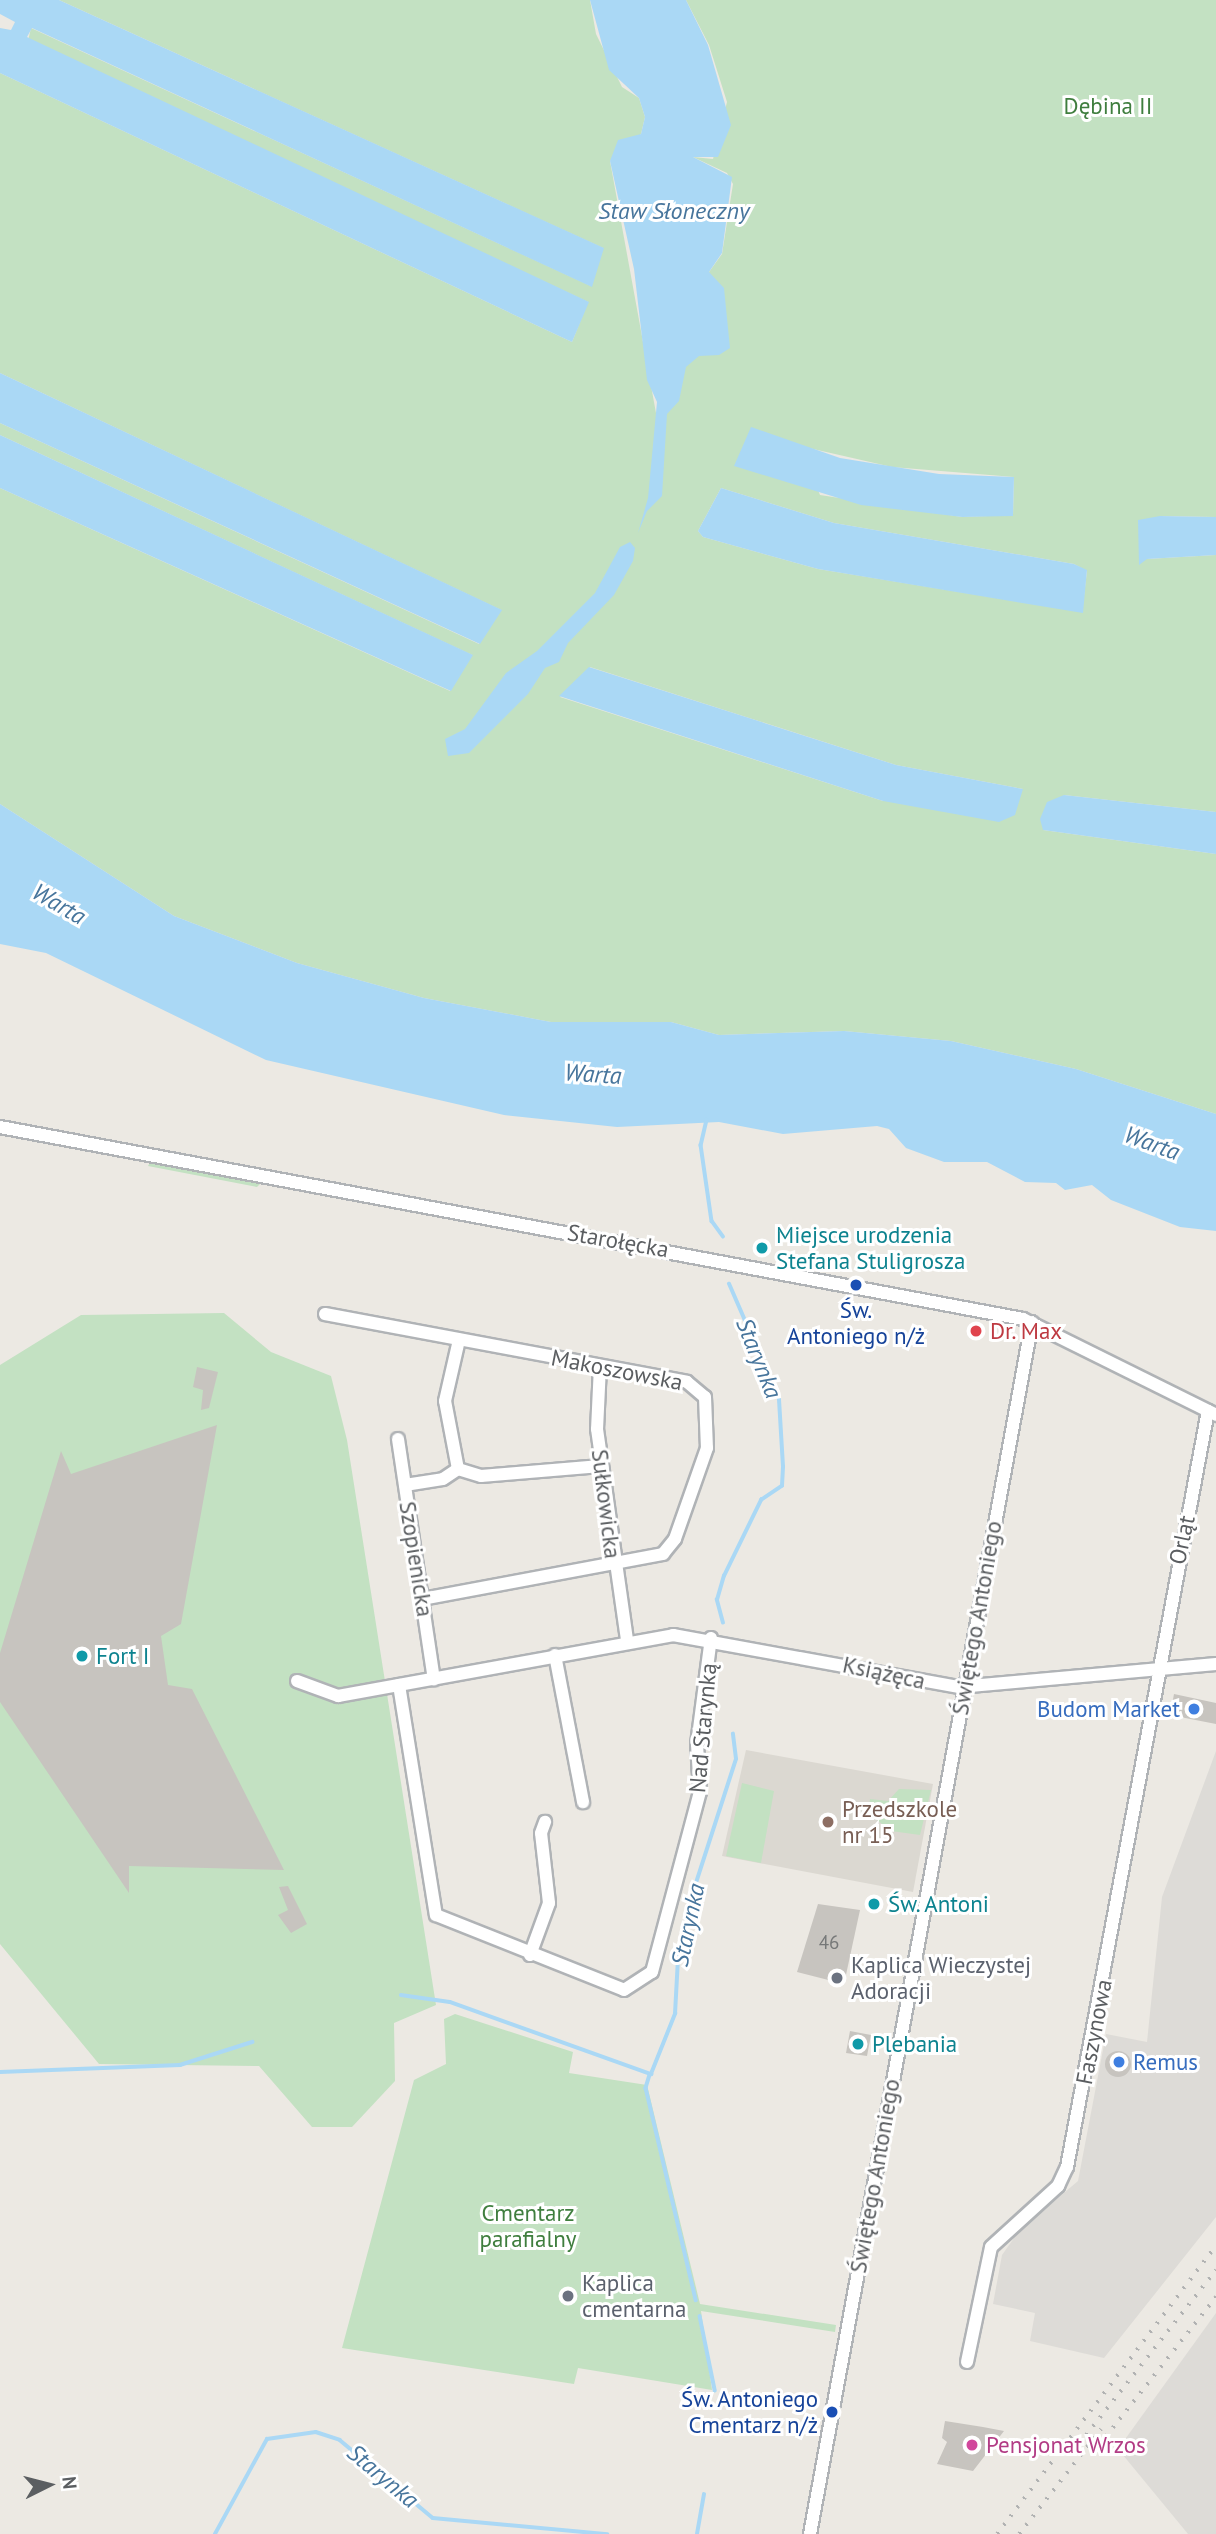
<!DOCTYPE html>
<html>
<head>
<meta charset="utf-8">
<style>
	body { margin:0 }
	#map { position:relative; width:1216px; height:2534px; overflow:hidden; background:#ece9e3; font-family:"PT Sans",sans-serif }
	div>[style] { position:absolute }
	[style*='--x'] { left:calc(var(--x)*1px); top:calc(var(--y)*1px); width:calc(var(--w)*1px); rotate:calc(var(--a)*1deg) }
	.industrial>* { inset:0; background:#dddbd7 }
	.education>* { inset:0; background:#dbd8d1 }
	.green>* { inset:0; background:#c3e1c2 }
	.water>* { inset:0; background:#aad8f5 }
	.stream>* { height:3.5px; margin:-1.75px; padding:0 1.75px; transform-origin:1.75px; border-radius:1.75px; background:#aad8f5 }
	.building>* { inset:0; background:#c7c4bf }
	.round { border-radius:50% }
	.roads { filter:drop-shadow(2px 0 #b0b3b6) drop-shadow(-2px 0 #b0b3b6) drop-shadow(0 2px #b0b3b6) drop-shadow(0 -2px #b0b3b6) }
	.minor>* { height:12px; margin:-6px; padding:0 6px; transform-origin:6px; border-radius:6px; background:#fff }
	.rail>* { height:3.5px; margin-top:-1.75px; transform-origin:0; background:repeating-linear-gradient(90deg,#b1b2b2 0 2px,transparent 0 11px) }
	.dots>* { width:19px; height:19px; translate:-50% -50%; box-sizing:border-box; border:4px solid #fff; border-radius:50% }
	span { translate:-50% -50%; white-space:nowrap; text-align:center; line-height:1.15; -webkit-text-stroke:6px #fff; paint-order:stroke }
	.number-label { font-size:19px; color:#767878 }
	.number-label span { -webkit-text-stroke-width:0 }
	.park-label { font-size:23px; color:#3f7e3e }
	.culture-label { font-size:23px; color:#0d838f }
	.left { translate:0 -50%; text-align:left }
	.street-label { font-size:23px; color:#5b5e61 }
	.transit-label { font-size:23px; color:#164399 }
	.right { translate:-100% -50%; text-align:right }
	.health-label { font-size:23px; color:#be3a42 }
	.shop-label { font-size:23px; color:#366cbe }
	.education-label { font-size:23px; color:#785e54 }
	.worship-label { font-size:23px; color:#5b616d }
	.hotel-label { font-size:23px; color:#b23c85 }
	.water-label { font-size:24px; color:#47759c; font-style:italic }
	.north { position:absolute; left:14px; top:2450px; width:70px; height:70px; -webkit-text-stroke:5px #fff; paint-order:stroke; rotate:84deg; font-size:19px; font-weight:700; line-height:28px; text-align:center; color:#5b5e61 }
	.north::after { content:''; display:block; margin:auto; width:24px; height:32px; background:#5b5e61; clip-path:polygon(50% 0,100% 100%,50% 72%,0 100%) }
</style>
</head>
<body>
<div id="map">
	<div class="industrial">
		<div style="clip-path:polygon(1216px 1751px,1216px 2217px,1104px 2358px,1030px 2341px,1035px 2313px,993px 2304px,1002px 2255px,1019px 2231px,1078px 2181px,1106px 2034px,1147px 2042px,1162px 1897px)"></div>
		<div style="clip-path:polygon(1216px 2313px,1216px 2534px,1188px 2534px,1118px 2449px)"></div>
	</div>
	<div class="education">
		<div style="clip-path:polygon(746px 1750px,933px 1784px,913px 1892px,722px 1856px)"></div>
	</div>
	<div class="green">
		<div style="clip-path:polygon(evenodd,59px 0,590px 0,596px 34px,622px 87px,639px 98px,645px 117px,641px 134px,610px 161px,656px 413px,675px 385px,709px 272px,722px 254px,733px 184px,727px 173px,693px 157px,713px 159px,727px 102px,709px 45px,686px 0,1216px 0,1216px 517px,1160px 516px,1147px 559px,1216px 555px,1216px 812px,1064px 795px,1043px 830px,1216px 854px,1216px 1114px,1076px 1069px,951px 1041px,844px 1031px,719px 1035px,671px 1022px,551px 1022px,424px 998px,297px 963px,174px 916px,0 804px,0 488px,450px 691px,472px 655px,0 435px,0 423px,479px 644px,501px 610px,0 373px,0 73px,572px 342px,588px 302px,28px 41px,31px 28px,591px 286px,603px 248px,59px 0,800px 446px,892px 467px,1014px 477px,1013px 515px,962px 517px,820px 495px,800px 446px,59px 0,721px 488px,834px 523px,1074px 564px,1087px 571px,1082px 612px,818px 569px,703px 537px,698px 531px,721px 488px,59px 0,590px 667px,896px 765px,1023px 789px,883px 801px,560px 697px,590px 667px)"></div>
		<div style="clip-path:polygon(151px 1161px,262px 1182px,257px 1187px,148px 1166px)"></div>
		<div style="clip-path:polygon(224px 1313px,271px 1352px,331px 1376px,347px 1440px,436px 2005px,394px 2023px,395px 2081px,352px 2127px,312px 2127px,259px 2066px,99px 2064px,0 1944px,0 1365px,81px 1315px)"></div>
		<div style="clip-path:polygon(742px 1783px,774px 1791px,761px 1863px,726px 1856px)"></div>
		<div style="clip-path:polygon(899px 1789px,931px 1790px,920px 1835px,891px 1831px,868px 1813px,870px 1799px,888px 1801px)"></div>
		<div style="clip-path:polygon(455px 2014px,573px 2052px,569px 2073px,647px 2085px,700px 2304px,836px 2325px,835px 2332px,701px 2311px,712px 2390px,578px 2368px,574px 2384px,342px 2348px,414px 2080px,446px 2064px,444px 2019px)"></div>
	</div>
	<div class="water">
		<div style="clip-path:polygon(0 0,59px 0,604px 248px,592px 287px,32px 28px,27px 37px,589px 302px,572px 342px,0 73px,0 28px,11px 30px,15px 22px,0 14px)"></div>
		<div style="clip-path:polygon(590px 0,686px 0,708px 45px,731px 125px,718px 157px,693px 157px,732px 177px,722px 253px,709px 272px,724px 288px,730px 348px,719px 355px,699px 356px,686px 367px,679px 401px,667px 414px,662px 496px,647px 511px,638px 533px,648px 498px,657px 402px,647px 380px,634px 269px,610px 161px,618px 140px,641px 134px,645px 117px,639px 98px,609px 70px)"></div>
		<div style="clip-path:polygon(0 373px,502px 610px,480px 644px,0 423px)"></div>
		<div style="clip-path:polygon(751px 427px,840px 458px,939px 474px,1014px 477px,1013px 516px,962px 517px,861px 505px,734px 466px)"></div>
		<div style="clip-path:polygon(0 435px,473px 655px,451px 691px,0 488px)"></div>
		<div style="clip-path:polygon(721px 488px,834px 523px,1074px 564px,1087px 570px,1083px 613px,818px 569px,703px 537px,698px 531px)"></div>
		<div style="clip-path:polygon(1160px 516px,1216px 517px,1216px 555px,1147px 559px,1139px 565px,1138px 520px)"></div>
		<div style="clip-path:polygon(630px 542px,635px 548px,633px 561px,614px 595px,568px 643px,559px 662px,545px 668px,528px 694px,469px 753px,448px 756px,445px 739px,465px 729px,506px 673px,537px 651px,595px 593px,620px 547px)"></div>
		<div style="clip-path:polygon(589px 667px,896px 765px,1023px 789px,1015px 815px,999px 822px,883px 801px,559px 696px)"></div>
		<div style="clip-path:polygon(1064px 795px,1216px 812px,1216px 854px,1043px 830px,1040px 819px,1047px 802px)"></div>
		<div style="clip-path:polygon(0 804px,174px 916px,297px 963px,424px 998px,551px 1022px,671px 1022px,719px 1035px,844px 1031px,951px 1041px,1076px 1069px,1216px 1114px,1216px 1231px,1180px 1227px,1111px 1200px,1092px 1185px,1065px 1190px,1056px 1183px,1025px 1182px,987px 1162px,944px 1162px,906px 1148px,889px 1129px,877px 1126px,783px 1134px,719px 1122px,617px 1127px,504px 1115px,266px 1060px,46px 953px,0 944px)"></div>
	</div>
	<div class="stream">
		<div style="--x:707;--y:1120;--w:26;--a:103"></div>
		<div style="--x:701;--y:1145;--w:77;--a:81.8"></div>
		<div style="--x:712;--y:1221;--w:19;--a:54"></div>
		<div style="--x:723;--y:1623;--w:24;--a:-105"></div>
		<div style="--x:717;--y:1600;--w:25;--a:-74"></div>
		<div style="--x:724;--y:1576;--w:85;--a:-64"></div>
		<div style="--x:761;--y:1500;--w:25;--a:-34"></div>
		<div style="--x:782;--y:1486;--w:19;--a:-87"></div>
		<div style="--x:783;--y:1467;--w:68;--a:-93.4"></div>
		<div style="--x:779;--y:1399;--w:125;--a:-113.5"></div>
		<div style="--x:401;--y:1995;--w:49;--a:8.1"></div>
		<div style="--x:450;--y:2002;--w:214;--a:19.7"></div>
		<div style="--x:651;--y:2074;--w:65;--a:-68.2"></div>
		<div style="--x:675;--y:2014;--w:55;--a:-86.9"></div>
		<div style="--x:678;--y:1959;--w:75;--a:-76.9"></div>
		<div style="--x:695;--y:1886;--w:133;--a:-72.1"></div>
		<div style="--x:736;--y:1759;--w:25;--a:-97"></div>
		<div style="--x:0;--y:2072;--w:180;--a:-2.2"></div>
		<div style="--x:180;--y:2065;--w:76;--a:-17.7"></div>
		<div style="--x:650;--y:2075;--w:14;--a:107"></div>
		<div style="--x:646;--y:2088;--w:218;--a:76.7"></div>
		<div style="--x:700;--y:2316;--w:76;--a:78.5"></div>
		<div style="--x:215;--y:2534;--w:108;--a:-61.3"></div>
		<div style="--x:267;--y:2439;--w:49;--a:-8.1"></div>
		<div style="--x:316;--y:2432;--w:25;--a:18"></div>
		<div style="--x:340;--y:2440;--w:121;--a:40"></div>
		<div style="--x:433;--y:2518;--w:175;--a:5.3"></div>
		<div style="--x:697;--y:2534;--w:40;--a:-80"></div>
	</div>
	<div class="building">
		<div style="clip-path:polygon(197px 1367px,218px 1372px,209px 1408px,201px 1410px,203px 1390px,193px 1387px)"></div>
		<div style="clip-path:polygon(217px 1425px,181px 1624px,161px 1636px,168px 1685px,192px 1689px,284px 1870px,129px 1866px,129px 1893px,0 1702px,0 1653px,61px 1451px,71px 1474px)"></div>
		<div style="clip-path:polygon(1174px 1694px,1216px 1703px,1216px 1724px,1170px 1715px)"></div>
		<div style="clip-path:polygon(288px 1886px,307px 1924px,291px 1933px,278px 1915px,288px 1910px,279px 1887px)"></div>
		<div style="clip-path:polygon(818px 1904px,860px 1910px,844px 1984px,797px 1972px)"></div>
		<div style="clip-path:polygon(850px 2031px,871px 2035px,867px 2056px,846px 2053px)"></div>
		<div class="round" style="left:1105px;top:2051px;width:26px;height:26px"></div>
		<div style="clip-path:polygon(945px 2421px,983px 2427px,1004px 2431px,973px 2471px,937px 2464px,947px 2442px,942px 2438px)"></div>
	</div>
	<div class="roads">
		<div class="minor">
			<div style="--x:0;--y:1127;--w:1041;--a:10.63"></div>
			<div style="--x:1023;--y:1319;--w:216;--a:26.4"></div>
			<div style="--x:325;--y:1314;--w:368;--a:10.6"></div>
			<div style="--x:687;--y:1382;--w:23;--a:40"></div>
			<div style="--x:705;--y:1397;--w:51;--a:87.8"></div>
			<div style="--x:707;--y:1448;--w:96;--a:109.4"></div>
			<div style="--x:675;--y:1539;--w:19;--a:129"></div>
			<div style="--x:663;--y:1554;--w:245;--a:169.4"></div>
			<div style="--x:600;--y:1366;--w:63;--a:92.7"></div>
			<div style="--x:597;--y:1429;--w:214;--a:81.9"></div>
			<div style="--x:398;--y:1439;--w:243;--a:81.5"></div>
			<div style="--x:458;--y:1469;--w:24;--a:17"></div>
			<div style="--x:481;--y:1476;--w:120;--a:-4.8"></div>
			<div style="--x:458;--y:1469;--w:69;--a:-100.8"></div>
			<div style="--x:445;--y:1401;--w:63;--a:-77.1"></div>
			<div style="--x:405;--y:1485;--w:38;--a:-9"></div>
			<div style="--x:443;--y:1479;--w:18;--a:-34"></div>
			<div style="--x:555;--y:1655;--w:150;--a:79.2"></div>
			<div style="--x:297;--y:1681;--w:44;--a:20.1"></div>
			<div style="--x:338;--y:1696;--w:341;--a:-10.3"></div>
			<div style="--x:673;--y:1635;--w:291;--a:10.3"></div>
			<div style="--x:959;--y:1687;--w:258;--a:-5.1"></div>
			<div style="--x:399;--y:1685;--w:233;--a:80.9"></div>
			<div style="--x:436;--y:1915;--w:202;--a:21.7"></div>
			<div style="--x:624;--y:1990;--w:33;--a:-33"></div>
			<div style="--x:652;--y:1972;--w:186;--a:-75.1"></div>
			<div style="--x:700;--y:1792;--w:48;--a:-93.6"></div>
			<div style="--x:697;--y:1744;--w:107;--a:-82.5"></div>
			<div style="--x:530;--y:1955;--w:55;--a:-69.9"></div>
			<div style="--x:549;--y:1903;--w:70;--a:-96.5"></div>
			<div style="--x:541;--y:1833;--w:12;--a:-70"></div>
			<div style="--x:967;--y:2362;--w:117;--a:-78.2"></div>
			<div style="--x:991;--y:2247;--w:91;--a:-42.3"></div>
			<div style="--x:1058;--y:2186;--w:21;--a:-65"></div>
			<div style="--x:1067;--y:2167;--w:769;--a:-79.44"></div>
			<div style="--x:810;--y:2534;--w:1232;--a:-79.62"></div>
		</div>
	</div>
	<div class="rail">
		<div style="--x:1086;--y:2435;--w:210;--a:-51.8"></div>
		<div style="--x:1099;--y:2445;--w:189;--a:-51.7"></div>
		<div style="--x:997;--y:2534;--w:362;--a:-52.8"></div>
		<div style="--x:1019;--y:2534;--w:133;--a:-52"></div>
	</div>
	<div class="dots">
		<div style="left:762px;top:1248px;background:#0f9aa8"></div>
		<div style="left:856px;top:1285px;background:#1a4fb4"></div>
		<div style="left:976px;top:1331px;background:#e0444e"></div>
		<div style="left:82px;top:1656px;background:#0f9aa8"></div>
		<div style="left:1194px;top:1709px;background:#3f7fe0"></div>
		<div style="left:828px;top:1822px;background:#8d6e63"></div>
		<div style="left:874px;top:1904px;background:#0f9aa8"></div>
		<div style="left:837px;top:1978px;background:#6b7280"></div>
		<div style="left:858px;top:2044px;background:#0f9aa8"></div>
		<div style="left:1119px;top:2062px;background:#3f7fe0"></div>
		<div style="left:568px;top:2296px;background:#6b7280"></div>
		<div style="left:832px;top:2412px;background:#1a4fb4"></div>
		<div style="left:972px;top:2445px;background:#d1479c"></div>
	</div>
	<div class="number-label">
		<span style="left:829px;top:1943px">46</span>
	</div>
	<div class="park-label">
		<span style="left:1108px;top:106px">Dębina II</span>
		<span style="left:528px;top:2226px">Cmentarz<br>parafialny</span>
	</div>
	<div class="culture-label">
		<span class="left" style="left:776px;top:1248px">Miejsce urodzenia<br>Stefana Stuligrosza</span>
		<span class="left" style="left:96px;top:1656px">Fort I</span>
		<span class="left" style="left:888px;top:1904px">Św. Antoni</span>
		<span class="left" style="left:872px;top:2044px">Plebania</span>
	</div>
	<div class="street-label">
		<span style="left:618px;top:1241px;rotate:10deg">Starołęcka</span>
		<span style="left:617px;top:1370px;rotate:11deg">Makoszowska</span>
		<span style="left:606px;top:1504px;rotate:83deg">Sułkowicka</span>
		<span style="left:1182px;top:1540px;rotate:-78deg">Orląt</span>
		<span style="left:416px;top:1559px;rotate:81deg">Szopienicka</span>
		<span style="left:977px;top:1618px;rotate:-80deg">Świętego Antoniego</span>
		<span style="left:884px;top:1673px;rotate:12deg">Książęca</span>
		<span style="left:703px;top:1728px;rotate:-85deg">Nad Starynką</span>
		<span style="left:1094px;top:2032px;rotate:-79deg">Faszynowa</span>
		<span style="left:875px;top:2176px;rotate:-80deg">Świętego Antoniego</span>
	</div>
	<div class="transit-label">
		<span style="left:856px;top:1323px">Św.<br>Antoniego n/ż</span>
		<span class="right" style="left:818px;top:2412px">Św. Antoniego<br>Cmentarz n/ż</span>
	</div>
	<div class="health-label">
		<span class="left" style="left:990px;top:1331px">Dr. Max</span>
	</div>
	<div class="shop-label">
		<span class="right" style="left:1180px;top:1709px">Budom Market</span>
		<span class="left" style="left:1133px;top:2062px">Remus</span>
	</div>
	<div class="education-label">
		<span class="left" style="left:842px;top:1822px">Przedszkole<br>nr 15</span>
	</div>
	<div class="worship-label">
		<span class="left" style="left:851px;top:1978px">Kaplica Wieczystej<br>Adoracji</span>
		<span class="left" style="left:582px;top:2296px">Kaplica<br>cmentarna</span>
	</div>
	<div class="hotel-label">
		<span class="left" style="left:986px;top:2445px">Pensjonat Wrzos</span>
	</div>
	<div class="water-label">
		<span style="left:674px;top:211px">Staw Słoneczny</span>
		<span style="left:59px;top:904px;rotate:30deg">Warta</span>
		<span style="left:593px;top:1074px;rotate:4deg">Warta</span>
		<span style="left:1152px;top:1143px;rotate:20deg">Warta</span>
		<span style="left:759px;top:1358px;rotate:68deg">Starynka</span>
		<span style="left:688px;top:1925px;rotate:-78deg">Starynka</span>
		<span style="left:383px;top:2476px;rotate:40deg">Starynka</span>
	</div>
	<div class="north">N</div>
</div>
</body>
</html>
